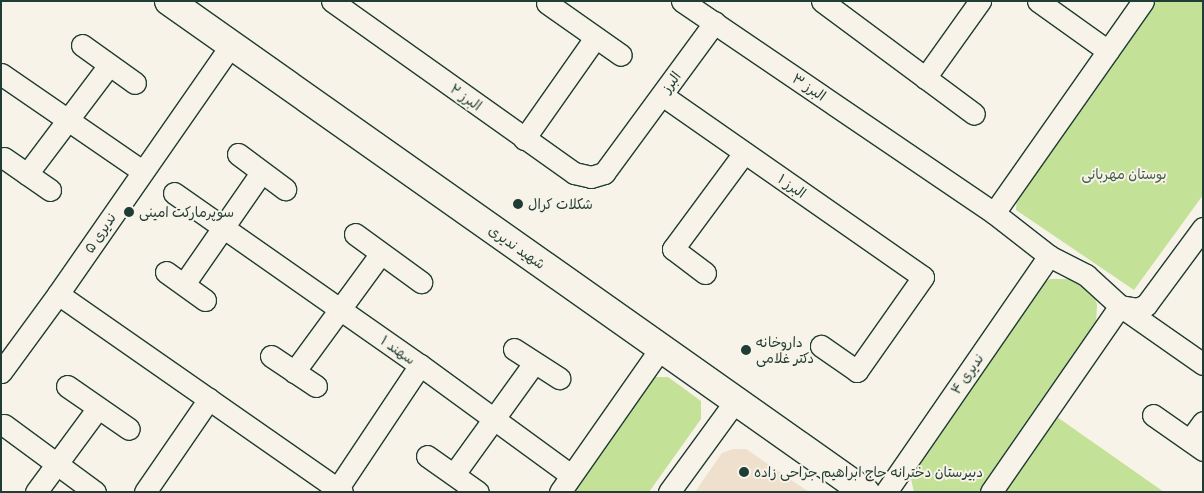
<!DOCTYPE html>
<html>
<head>
<meta charset="utf-8">
<style>
	body { margin:0 }
	#map { position:relative; width:1204px; height:493px; overflow:hidden; background:#f7f3e8; font-family:Delius,"Playpen Sans Arabic",sans-serif }
	div>[style] { position:absolute }
	[style*='--x'] { left:calc(var(--x)*1px); top:calc(var(--y)*1px); width:calc(var(--w)*1px); rotate:calc(var(--a)*1deg) }
	.built>* { inset:0; background:#efdfcd }
	.green>* { inset:0; background:#c4e198 }
	.roads { filter:drop-shadow(1px 0 #1f3d34) drop-shadow(-1px 0 #1f3d34) drop-shadow(0 1px #1f3d34) drop-shadow(0 -1px #1f3d34) }
	.street>* { height:21px; margin:-10.5px; padding:0 10.5px; transform-origin:10.5px; border-radius:10.5px; background:#f7f3e8 }
	.secondary>* { height:28px; margin:-14px; padding:0 14px; transform-origin:14px; border-radius:14px; background:#f7f3e8 }
	.dots>* { width:14px; height:14px; translate:-50% -50%; box-sizing:border-box; border:2px solid #f7f3e8; border-radius:50% }
	span { translate:-50% -50%; white-space:nowrap; text-align:center; line-height:1.15; -webkit-text-stroke:4px #f7f3e8; paint-order:stroke }
	.street-label { font-size:14px; color:#1f3d34 }
	.park-label { font-size:14px; color:#405e48 }
	.poi-label { font-size:14px; color:#1f3d34 }
	.left { translate:0 -50%; text-align:left }
	.frame { position:absolute; inset:0; border:2px solid #1f3d34; pointer-events:none }
</style>
</head>
<body>
<div id="map">
	<div class="built">
		<div style="clip-path:polygon(733px 449px,746px 449px,809px 492px,695px 492px,722px 453px)"></div>
	</div>
	<div class="green">
		<div style="clip-path:polygon(1154px 1px,1203px 1px,1203px 195px,1134px 290px,1016px 210px,1017px 194px)"></div>
		<div style="clip-path:polygon(1050px 279px,1072px 279px,1082px 283px,1092px 293px,1097px 304px,1096px 327px,979px 492px,914px 492px,911px 479px,917px 458px,1040px 284px)"></div>
		<div style="clip-path:polygon(652px 377px,668px 377px,701px 401px,701px 419px,649px 492px,571px 492px)"></div>
		<div style="clip-path:polygon(1057px 417px,1164px 492px,1005px 492px)"></div>
	</div>
	<div class="roads">
		<div class="street">
			<div style="--x:332;--y:1;--w:297;--a:35.4"></div>
			<div style="--x:574;--y:173;--w:17;--a:13"></div>
			<div style="--x:591;--y:177;--w:14;--a:-17"></div>
			<div style="--x:604;--y:173;--w:187;--a:-53.7"></div>
			<div style="--x:682;--y:1;--w:377;--a:34.2"></div>
			<div style="--x:994;--y:213;--w:70;--a:38"></div>
			<div style="--x:1049;--y:256;--w:42;--a:27.2"></div>
			<div style="--x:1086;--y:275;--w:46;--a:42.4"></div>
			<div style="--x:1120;--y:306;--w:17;--a:10"></div>
			<div style="--x:1137;--y:309;--w:10;--a:-24"></div>
			<div style="--x:1146;--y:305;--w:96;--a:-53.5"></div>
			<div style="--x:822;--y:1;--w:189;--a:36.6"></div>
			<div style="--x:1038;--y:1;--w:86;--a:35.5"></div>
			<div style="--x:547;--y:3;--w:90;--a:35.1"></div>
			<div style="--x:82;--y:45;--w:65;--a:35.6"></div>
			<div style="--x:1;--y:74;--w:171;--a:34.5"></div>
			<div style="--x:925;--y:78;--w:95;--a:-54.5"></div>
			<div style="--x:662;--y:95;--w:318;--a:34.9"></div>
			<div style="--x:923;--y:277;--w:115;--a:125.1"></div>
			<div style="--x:857;--y:371;--w:44;--a:-145.2"></div>
			<div style="--x:524;--y:139;--w:123;--a:-54.9"></div>
			<div style="--x:238;--y:154;--w:59;--a:36.7"></div>
			<div style="--x:4;--y:158;--w:56;--a:34.8"></div>
			<div style="--x:27;--y:174;--w:136;--a:-53"></div>
			<div style="--x:174;--y:193;--w:300;--a:35"></div>
			<div style="--x:420;--y:365;--w:187;--a:36.1"></div>
			<div style="--x:994;--y:213;--w:259;--a:-54.9"></div>
			<div style="--x:355;--y:234;--w:82;--a:36"></div>
			<div style="--x:166;--y:272;--w:48;--a:35.7"></div>
			<div style="--x:705;--y:273;--w:40;--a:-143"></div>
			<div style="--x:673;--y:249;--w:119;--a:-53.5"></div>
			<div style="--x:184;--y:284;--w:135;--a:-55.3"></div>
			<div style="--x:58;--y:294;--w:346;--a:34.9"></div>
			<div style="--x:514;--y:349;--w:54;--a:32.8"></div>
			<div style="--x:271;--y:356;--w:54;--a:33.7"></div>
			<div style="--x:1;--y:372;--w:97;--a:-53.8"></div>
			<div style="--x:58;--y:294;--w:303;--a:-55.2"></div>
			<div style="--x:294;--y:372;--w:147;--a:-53.8"></div>
			<div style="--x:67;--y:386;--w:75;--a:34.7"></div>
			<div style="--x:1153;--y:415;--w:61;--a:35"></div>
			<div style="--x:4;--y:425;--w:113;--a:36.4"></div>
			<div style="--x:1190;--y:440;--w:22;--a:-54"></div>
			<div style="--x:427;--y:456;--w:62;--a:35.2"></div>
			<div style="--x:454;--y:474;--w:137;--a:-54.2"></div>
			<div style="--x:338;--y:488;--w:148;--a:-56.3"></div>
			<div style="--x:36;--y:492;--w:104;--a:-53.6"></div>
			<div style="--x:145;--y:492;--w:113;--a:-55.5"></div>
			<div style="--x:560;--y:492;--w:176;--a:-55"></div>
			<div style="--x:669;--y:492;--w:114;--a:-53.9"></div>
			<div style="--x:886;--y:492;--w:287;--a:-55.4"></div>
			<div style="--x:991;--y:492;--w:226;--a:-55.3"></div>
			<div style="--x:1120;--y:306;--w:101;--a:34.9"></div>
		</div>
		<div class="secondary">
			<div style="--x:169;--y:1;--w:852;--a:35.2"></div>
		</div>
	</div>
	<div class="dots">
		<div style="left:518px;top:204px;background:#1f3d34"></div>
		<div style="left:129px;top:212px;background:#1f3d34"></div>
		<div style="left:746px;top:350px;background:#1f3d34"></div>
		<div style="left:744px;top:472px;background:#1f3d34"></div>
	</div>
	<div class="street-label">
		<span style="left:671px;top:82px;rotate:-54deg">البرز</span>
		<span style="left:809px;top:87px;rotate:34deg">البرز ۳</span>
		<span style="left:466px;top:97px;rotate:36deg">البرز ۲</span>
		<span style="left:792px;top:186px;rotate:35deg">البرز ۱</span>
		<span style="left:100px;top:233px;rotate:-56deg">ندیری ۵</span>
		<span style="left:517px;top:247px;rotate:35deg">شهید ندیری</span>
		<span style="left:398px;top:350px;rotate:35deg">سهند ۱</span>
		<span style="left:967px;top:374px;rotate:-55deg">ندیری ۴</span>
	</div>
	<div class="park-label">
		<span style="left:1124px;top:174px">بوستان مهربانی</span>
	</div>
	<div class="poi-label">
		<span class="left" style="left:528px;top:204px">شکلات کرال</span>
		<span class="left" style="left:139px;top:212px">سوپرمارکت امینی</span>
		<span class="left" style="left:756px;top:350px">داروخانه<br>دکتر غلامی</span>
		<span class="left" style="left:754px;top:472px">دبیرستان دخترانه حاج ابراهیم جراحی زاده</span>
	</div>
	<div class="frame"></div>
</div>
</body>
</html>
